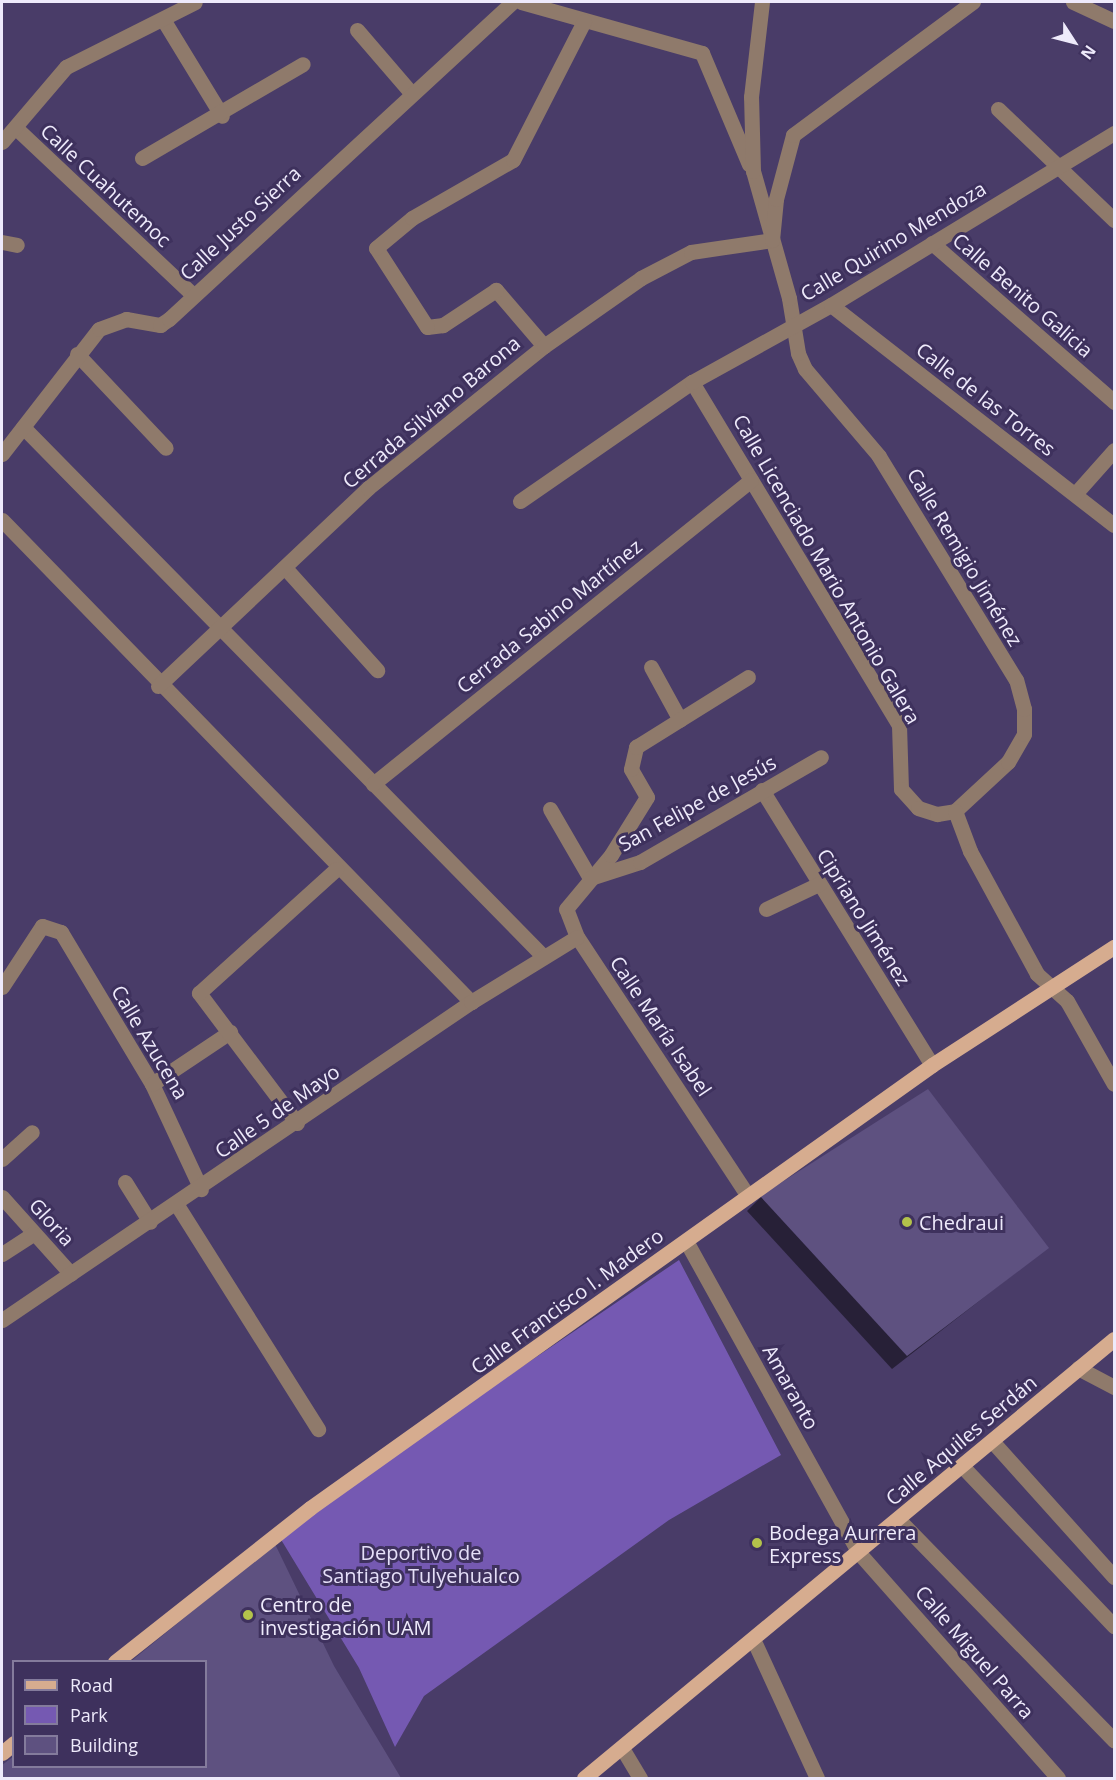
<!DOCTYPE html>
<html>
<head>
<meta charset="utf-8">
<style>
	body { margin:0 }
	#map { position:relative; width:1116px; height:1780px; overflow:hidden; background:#493c68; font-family:"Open Sans",sans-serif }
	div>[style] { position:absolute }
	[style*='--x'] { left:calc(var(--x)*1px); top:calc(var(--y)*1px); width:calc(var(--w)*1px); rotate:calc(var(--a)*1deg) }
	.green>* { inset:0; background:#7559b2 }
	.shadow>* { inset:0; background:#0007 }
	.building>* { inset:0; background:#5e5180 }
	.minor>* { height:15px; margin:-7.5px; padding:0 7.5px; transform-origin:7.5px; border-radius:7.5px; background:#8f7a6b }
	.major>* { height:15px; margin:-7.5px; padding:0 7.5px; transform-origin:7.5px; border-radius:7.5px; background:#d6ac8f }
	.dots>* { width:16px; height:16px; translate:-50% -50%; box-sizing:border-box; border:3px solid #3e315d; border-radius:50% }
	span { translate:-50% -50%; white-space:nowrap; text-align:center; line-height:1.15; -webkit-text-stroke:6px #3e315d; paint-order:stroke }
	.street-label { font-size:20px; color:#eeeafb }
	.poi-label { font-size:20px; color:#eeeafb }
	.left { translate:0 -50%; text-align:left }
	.park-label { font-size:20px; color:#e5dff8 }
	.frame { position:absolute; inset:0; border:3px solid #eeeafb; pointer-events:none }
	.legend { position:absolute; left:12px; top:1660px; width:195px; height:108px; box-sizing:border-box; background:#3e315d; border:2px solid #847b9c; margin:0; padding:8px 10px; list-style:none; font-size:18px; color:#eeeafb }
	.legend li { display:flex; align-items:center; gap:12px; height:30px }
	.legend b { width:30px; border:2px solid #847b9c }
	.north { position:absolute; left:1044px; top:12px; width:60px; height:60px; -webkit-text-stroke:4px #3e315d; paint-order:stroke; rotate:126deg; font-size:16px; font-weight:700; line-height:24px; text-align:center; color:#eeeafb }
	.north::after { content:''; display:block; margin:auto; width:21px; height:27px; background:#eeeafb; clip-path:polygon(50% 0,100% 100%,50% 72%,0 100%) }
</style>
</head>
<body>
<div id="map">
	<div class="green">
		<div style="clip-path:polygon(679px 1260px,781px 1455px,669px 1520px,424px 1696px,395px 1747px,359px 1668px,277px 1533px)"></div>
	</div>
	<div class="shadow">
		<div style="clip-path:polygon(761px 1197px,1047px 1248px,892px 1369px,747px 1211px)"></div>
		<div style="clip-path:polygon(275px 1546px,333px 1667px,399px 1778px,2px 1778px,2px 1767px,14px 1758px,14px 1766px,206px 1766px,206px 1662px)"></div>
	</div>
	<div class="building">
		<div style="clip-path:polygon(928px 1089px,1049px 1248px,907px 1356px,760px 1196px)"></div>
		<div style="clip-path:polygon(275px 1544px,334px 1666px,401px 1778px,2px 1778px,2px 1765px,14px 1756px,14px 1766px,206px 1766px,206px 1662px,130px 1662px)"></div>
	</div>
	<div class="minor">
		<div style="--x:521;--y:2;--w:188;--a:15.7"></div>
		<div style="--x:702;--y:53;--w:121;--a:67.1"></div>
		<div style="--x:1073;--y:2;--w:45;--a:24.9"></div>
		<div style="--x:164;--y:21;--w:111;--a:58.6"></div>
		<div style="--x:357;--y:30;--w:84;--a:49.3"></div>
		<div style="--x:998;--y:109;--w:161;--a:43.7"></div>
		<div style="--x:17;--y:129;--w:242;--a:43.3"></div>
		<div style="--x:2;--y:142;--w:99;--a:-49.5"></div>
		<div style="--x:66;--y:67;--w:144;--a:-26.7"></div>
		<div style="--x:142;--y:158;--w:186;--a:-30.3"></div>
		<div style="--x:2;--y:242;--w:15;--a:11"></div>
		<div style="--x:932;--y:243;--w:242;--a:41.1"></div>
		<div style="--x:831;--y:305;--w:358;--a:37.9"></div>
		<div style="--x:544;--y:346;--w:74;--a:-130.6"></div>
		<div style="--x:496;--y:290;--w:64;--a:146.6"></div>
		<div style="--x:443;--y:325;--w:16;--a:173"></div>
		<div style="--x:427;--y:327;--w:94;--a:-122.8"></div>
		<div style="--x:376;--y:248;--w:47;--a:-39.8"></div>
		<div style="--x:412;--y:218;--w:116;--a:-29.9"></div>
		<div style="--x:513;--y:160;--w:156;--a:-62.9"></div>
		<div style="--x:77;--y:354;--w:129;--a:46.6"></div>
		<div style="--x:692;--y:382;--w:401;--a:58.9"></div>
		<div style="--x:899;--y:725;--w:64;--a:88.2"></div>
		<div style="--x:901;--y:789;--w:25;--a:48"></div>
		<div style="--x:918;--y:808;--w:20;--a:18"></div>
		<div style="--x:937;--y:814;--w:18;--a:-9"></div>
		<div style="--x:955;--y:811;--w:72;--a:-42.8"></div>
		<div style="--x:1008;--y:762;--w:32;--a:-60"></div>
		<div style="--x:1024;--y:734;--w:25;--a:-90"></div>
		<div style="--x:1024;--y:709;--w:30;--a:-105"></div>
		<div style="--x:1016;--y:680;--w:263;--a:-121.5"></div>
		<div style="--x:879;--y:456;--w:114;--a:-130.4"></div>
		<div style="--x:805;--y:369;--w:17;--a:-114"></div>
		<div style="--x:798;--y:353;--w:56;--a:-99.3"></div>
		<div style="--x:789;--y:298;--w:132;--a:-105.8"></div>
		<div style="--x:753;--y:171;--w:74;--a:-91.5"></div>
		<div style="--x:751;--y:97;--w:96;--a:-83.4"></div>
		<div style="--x:23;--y:427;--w:742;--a:45.49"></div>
		<div style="--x:2;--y:454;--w:158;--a:-52.2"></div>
		<div style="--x:99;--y:329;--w:29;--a:-20"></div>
		<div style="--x:126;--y:319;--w:35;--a:10"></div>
		<div style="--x:160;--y:325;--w:11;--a:-34"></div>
		<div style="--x:169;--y:319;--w:467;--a:-42.7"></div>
		<div style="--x:1075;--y:494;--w:59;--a:-48.4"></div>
		<div style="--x:520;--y:501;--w:209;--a:-34.7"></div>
		<div style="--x:692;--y:382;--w:159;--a:-29"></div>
		<div style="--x:831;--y:305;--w:331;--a:-31.3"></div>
		<div style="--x:2;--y:520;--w:673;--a:45.78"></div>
		<div style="--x:287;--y:570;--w:135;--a:48"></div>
		<div style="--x:651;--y:667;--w:60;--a:61.3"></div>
		<div style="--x:158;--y:686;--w:289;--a:-43.3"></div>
		<div style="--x:368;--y:488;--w:226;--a:-38.9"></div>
		<div style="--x:544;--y:346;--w:118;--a:-35"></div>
		<div style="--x:641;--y:278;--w:56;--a:-27.5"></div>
		<div style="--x:691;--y:252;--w:82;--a:-8.4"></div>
		<div style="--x:772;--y:240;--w:41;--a:-84.4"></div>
		<div style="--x:776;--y:199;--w:66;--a:-75.1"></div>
		<div style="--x:793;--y:135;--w:224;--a:-36.5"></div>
		<div style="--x:373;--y:784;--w:485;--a:-38.8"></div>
		<div style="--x:762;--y:790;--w:323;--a:58.3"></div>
		<div style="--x:550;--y:809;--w:80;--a:59.9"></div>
		<div style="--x:955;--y:811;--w:43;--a:69.4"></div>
		<div style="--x:970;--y:851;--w:140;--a:61.4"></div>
		<div style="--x:1037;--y:974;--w:40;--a:42"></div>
		<div style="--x:1067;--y:1001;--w:95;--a:60.5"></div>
		<div style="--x:590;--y:878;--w:52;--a:-17.7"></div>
		<div style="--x:640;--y:862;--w:209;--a:-30.1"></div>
		<div style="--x:766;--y:909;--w:59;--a:-25.3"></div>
		<div style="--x:2;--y:987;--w:73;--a:-56.7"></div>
		<div style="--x:42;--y:926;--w:20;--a:18"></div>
		<div style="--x:61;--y:932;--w:177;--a:59.1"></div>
		<div style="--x:152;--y:1084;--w:116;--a:65"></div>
		<div style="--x:152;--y:1084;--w:94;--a:-33.7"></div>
		<div style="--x:297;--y:1123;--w:163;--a:-127"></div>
		<div style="--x:199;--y:993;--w:185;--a:-42.1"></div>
		<div style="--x:2;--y:1159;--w:40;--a:-42"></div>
		<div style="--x:125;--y:1182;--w:47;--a:58"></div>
		<div style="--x:748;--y:1196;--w:310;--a:-123.4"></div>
		<div style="--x:577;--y:937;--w:30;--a:-111"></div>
		<div style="--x:566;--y:909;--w:70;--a:-50.2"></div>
		<div style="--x:611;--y:855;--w:68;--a:-58.2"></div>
		<div style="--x:647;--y:797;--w:32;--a:-120"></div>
		<div style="--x:631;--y:769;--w:23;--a:-77"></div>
		<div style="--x:636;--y:747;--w:132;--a:-32"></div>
		<div style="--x:2;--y:1197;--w:103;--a:48.1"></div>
		<div style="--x:177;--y:1205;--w:265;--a:57.8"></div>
		<div style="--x:686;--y:1241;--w:357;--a:61"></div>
		<div style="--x:859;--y:1553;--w:300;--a:48.5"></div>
		<div style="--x:2;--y:1254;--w:37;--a:-33"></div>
		<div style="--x:2;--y:1320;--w:567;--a:-34.14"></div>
		<div style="--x:471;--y:1002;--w:124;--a:-31.5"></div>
		<div style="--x:1078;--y:1368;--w:41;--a:27.8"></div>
		<div style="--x:992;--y:1441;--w:183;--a:48.1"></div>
		<div style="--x:962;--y:1466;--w:221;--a:46.5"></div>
		<div style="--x:899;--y:1520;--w:308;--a:45.7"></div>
		<div style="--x:753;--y:1639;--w:153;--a:65.3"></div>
		<div style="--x:622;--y:1748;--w:35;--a:59"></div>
	</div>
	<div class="major">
		<div style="--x:115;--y:1662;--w:248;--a:-38.3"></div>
		<div style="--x:310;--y:1508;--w:764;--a:-35.46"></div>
		<div style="--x:932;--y:1065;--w:217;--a:-33"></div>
		<div style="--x:2;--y:1753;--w:16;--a:-40"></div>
		<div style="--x:584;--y:1778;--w:688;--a:-39.64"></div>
	</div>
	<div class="dots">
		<div style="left:907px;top:1222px;background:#b3c24b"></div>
		<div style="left:757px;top:1543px;background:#b3c24b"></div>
		<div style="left:248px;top:1615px;background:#b3c24b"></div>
	</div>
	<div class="street-label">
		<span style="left:106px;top:185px;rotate:43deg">Calle Cuahutemoc</span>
		<span style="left:240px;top:223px;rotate:-43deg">Calle Justo Sierra</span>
		<span style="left:893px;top:241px;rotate:-31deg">Calle Quirino Mendoza</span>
		<span style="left:1023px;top:295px;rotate:41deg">Calle Benito Galicia</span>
		<span style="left:986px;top:399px;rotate:38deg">Calle de las Torres</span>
		<span style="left:431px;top:412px;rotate:-40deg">Cerrada Silviano Barona</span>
		<span style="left:965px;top:557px;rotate:59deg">Calle Remigio Jiménez</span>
		<span style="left:827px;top:569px;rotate:60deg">Calle Licenciado Mario Antonio Galera</span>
		<span style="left:549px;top:616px;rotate:-39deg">Cerrada Sabino Martínez</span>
		<span style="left:697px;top:803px;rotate:-29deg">San Felipe de Jesús</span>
		<span style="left:864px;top:917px;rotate:58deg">Cipriano Jiménez</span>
		<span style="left:661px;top:1026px;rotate:56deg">Calle María Isabel</span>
		<span style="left:150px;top:1042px;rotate:59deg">Calle Azucena</span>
		<span style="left:277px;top:1111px;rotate:-35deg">Calle 5 de Mayo</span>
		<span style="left:52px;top:1222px;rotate:48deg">Gloria</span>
		<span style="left:567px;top:1301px;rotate:-36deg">Calle Francisco I. Madero</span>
		<span style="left:791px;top:1387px;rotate:61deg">Amaranto</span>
		<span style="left:961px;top:1440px;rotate:-40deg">Calle Aquiles Serdán</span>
		<span style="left:975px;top:1652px;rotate:49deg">Calle Miguel Parra</span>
	</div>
	<div class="poi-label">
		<span class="left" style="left:919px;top:1222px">Chedraui</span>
		<span class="left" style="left:769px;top:1544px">Bodega Aurrera<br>Express</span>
		<span class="left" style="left:260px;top:1616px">Centro de<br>investigación UAM</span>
	</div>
	<div class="park-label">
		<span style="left:421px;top:1564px">Deportivo de<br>Santiago Tulyehualco</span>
	</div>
	<div class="frame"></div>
	<ul class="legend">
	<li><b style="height:8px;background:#d6ac8f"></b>Road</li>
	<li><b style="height:16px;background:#7559b2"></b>Park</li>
	<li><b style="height:16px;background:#5e5180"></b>Building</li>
	</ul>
	<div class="north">N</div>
</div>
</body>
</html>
